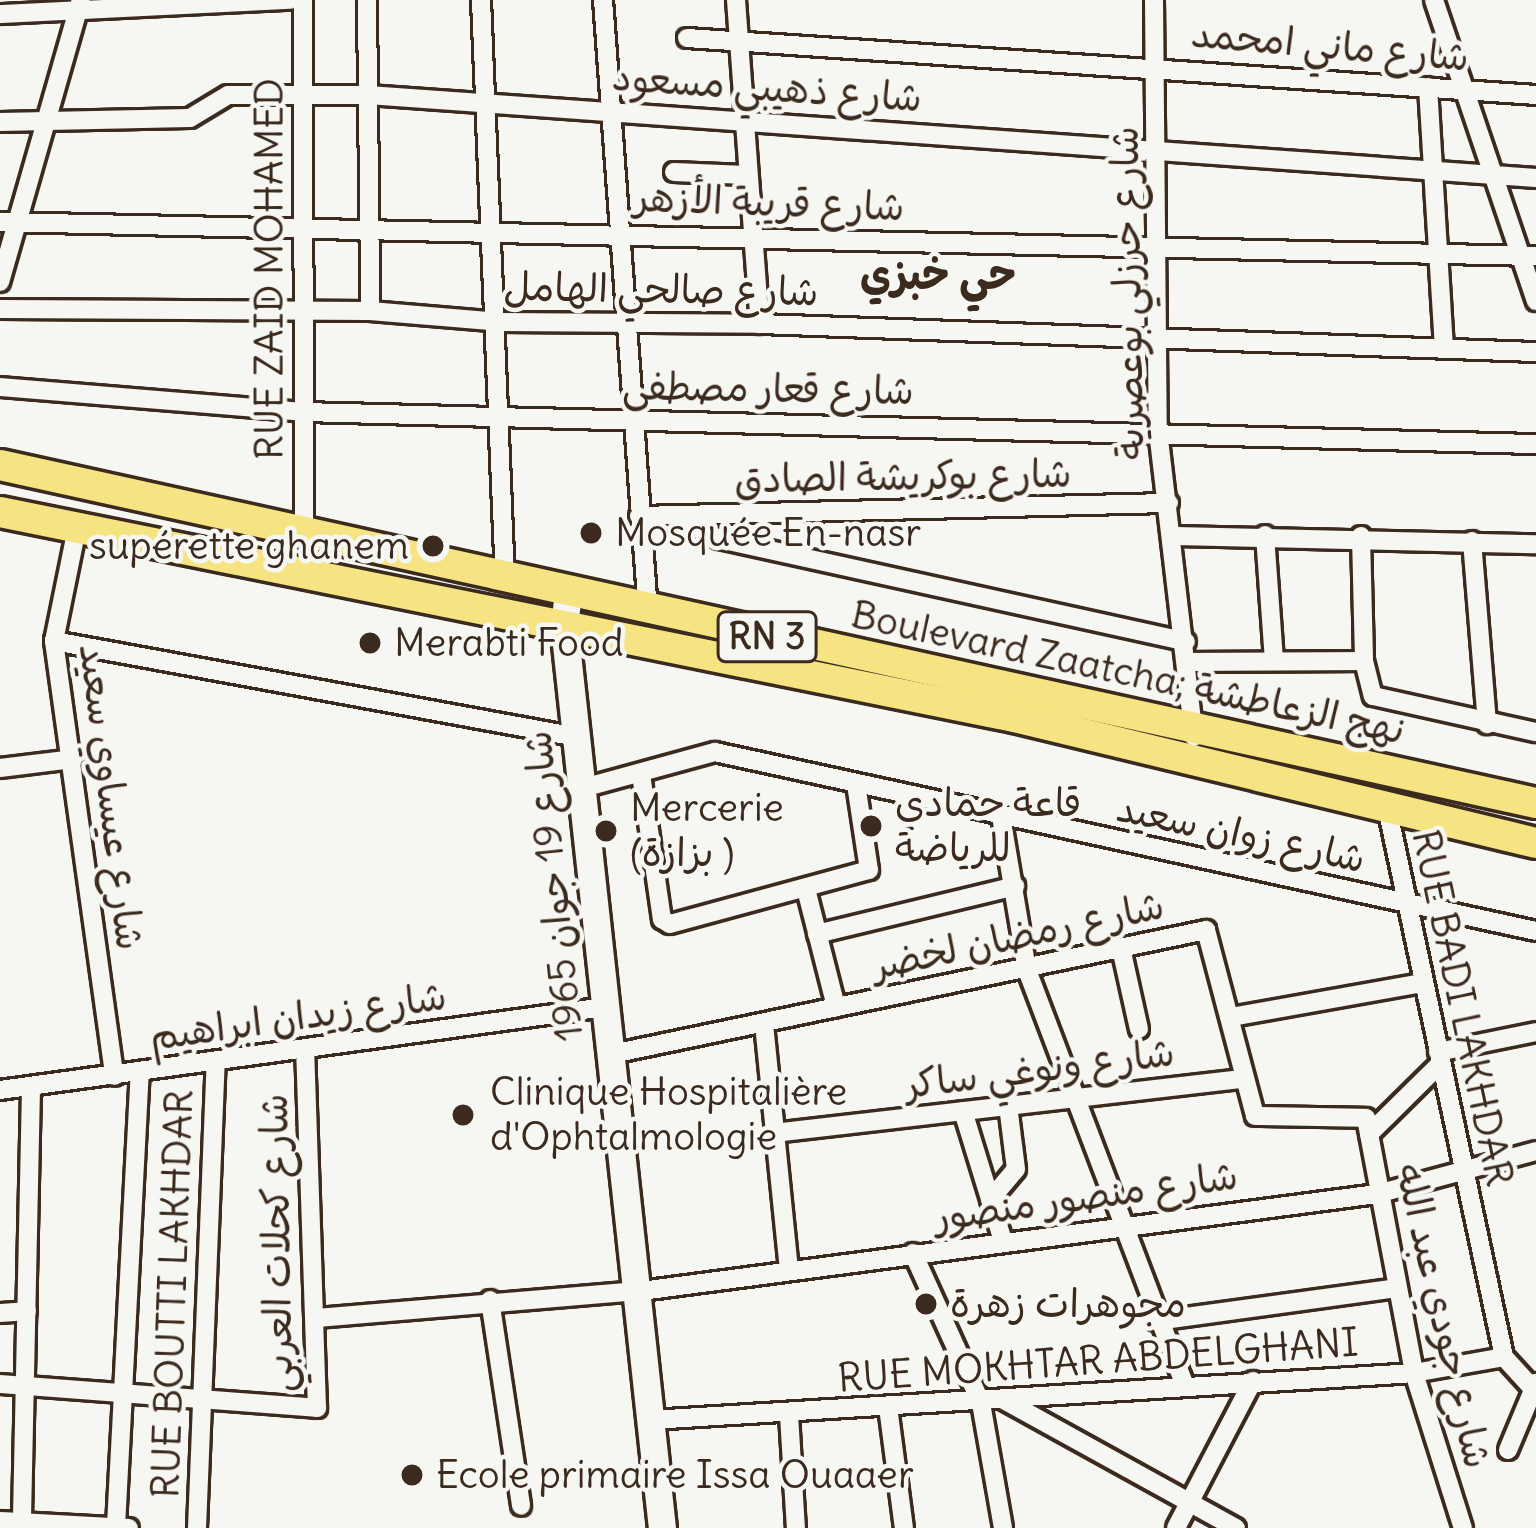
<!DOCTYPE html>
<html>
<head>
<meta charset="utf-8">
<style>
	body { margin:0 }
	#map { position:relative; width:1536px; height:1528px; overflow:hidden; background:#f6f6f2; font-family:Delius,"Playpen Sans Arabic",sans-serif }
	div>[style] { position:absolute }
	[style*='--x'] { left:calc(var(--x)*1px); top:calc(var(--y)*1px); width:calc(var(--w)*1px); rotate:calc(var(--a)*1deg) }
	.roads { filter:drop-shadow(3px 0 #3b2a1e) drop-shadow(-3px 0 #3b2a1e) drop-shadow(0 3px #3b2a1e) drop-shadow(0 -3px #3b2a1e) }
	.street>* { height:18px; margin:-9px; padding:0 9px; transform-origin:9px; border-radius:9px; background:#f6f6f2 }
	.secondary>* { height:27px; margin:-13.5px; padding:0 13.5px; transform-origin:13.5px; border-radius:13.5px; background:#f6f6f2 }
	.primary>* { height:30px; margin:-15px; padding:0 15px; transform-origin:15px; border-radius:15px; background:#f6e381 }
	.dots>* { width:33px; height:33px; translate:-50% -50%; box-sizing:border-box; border:6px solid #f6f6f2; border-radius:50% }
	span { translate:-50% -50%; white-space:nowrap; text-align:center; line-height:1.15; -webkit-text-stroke:9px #f6f6f2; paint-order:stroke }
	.shield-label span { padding:3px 9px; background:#f6f6f2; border:3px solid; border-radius:9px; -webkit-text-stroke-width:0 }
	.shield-label { font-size:36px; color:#3b2a1e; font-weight:700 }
	.street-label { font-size:39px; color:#3b2a1e }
	.poi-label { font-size:39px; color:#3b2a1e }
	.left { translate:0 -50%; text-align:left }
	.right { translate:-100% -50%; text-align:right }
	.neighbourhood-label { font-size:42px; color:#3b2a1e; font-weight:700 }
</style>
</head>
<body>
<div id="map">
	<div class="roads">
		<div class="street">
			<div style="--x:303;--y:0;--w:538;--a:89.89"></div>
			<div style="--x:367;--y:0;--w:311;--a:89.4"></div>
			<div style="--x:481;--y:0;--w:581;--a:87.63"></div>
			<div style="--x:603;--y:0;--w:614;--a:85.79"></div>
			<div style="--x:736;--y:0;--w:325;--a:85.8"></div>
			<div style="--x:1154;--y:0;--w:431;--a:89.5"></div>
			<div style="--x:1158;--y:431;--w:308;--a:83.3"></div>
			<div style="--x:1434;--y:0;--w:318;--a:71.3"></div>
			<div style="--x:0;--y:14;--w:291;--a:-2.8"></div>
			<div style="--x:687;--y:38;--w:851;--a:3.84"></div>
			<div style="--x:1428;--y:87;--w:262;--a:86.5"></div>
			<div style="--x:0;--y:122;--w:190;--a:-1.2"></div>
			<div style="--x:190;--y:118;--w:44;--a:-31.2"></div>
			<div style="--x:228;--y:95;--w:140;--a:0"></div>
			<div style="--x:368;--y:95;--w:1171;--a:4.06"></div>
			<div style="--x:674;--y:172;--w:72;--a:2.4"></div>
			<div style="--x:0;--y:222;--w:1536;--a:1.27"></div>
			<div style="--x:0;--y:282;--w:293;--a:-74"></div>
			<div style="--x:0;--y:309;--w:370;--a:0.3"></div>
			<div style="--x:370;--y:311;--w:130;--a:4.8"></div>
			<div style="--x:500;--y:322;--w:260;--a:0.4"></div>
			<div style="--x:760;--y:324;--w:777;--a:2.07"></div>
			<div style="--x:0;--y:387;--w:304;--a:4.7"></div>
			<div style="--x:303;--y:412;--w:1233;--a:1.49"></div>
			<div style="--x:639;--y:516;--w:530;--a:-1.41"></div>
			<div style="--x:675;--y:518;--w:49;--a:25.5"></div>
			<div style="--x:719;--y:539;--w:478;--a:12.4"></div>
			<div style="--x:77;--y:528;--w:115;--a:101.5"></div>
			<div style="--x:54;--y:641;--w:439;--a:82.1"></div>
			<div style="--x:1265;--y:535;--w:126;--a:85.9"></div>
			<div style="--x:1174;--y:536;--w:362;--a:1.3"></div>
			<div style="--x:1361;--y:536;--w:125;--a:88.6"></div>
			<div style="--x:1364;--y:661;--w:36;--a:76"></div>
			<div style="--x:1373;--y:696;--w:167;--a:12.5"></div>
			<div style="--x:1472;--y:541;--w:184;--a:85.3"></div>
			<div style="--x:54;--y:641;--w:532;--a:10.4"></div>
			<div style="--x:1190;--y:662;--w:174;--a:-0.3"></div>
			<div style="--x:0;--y:768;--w:74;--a:-7"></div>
			<div style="--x:641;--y:774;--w:147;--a:81.8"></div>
			<div style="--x:662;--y:919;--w:9;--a:32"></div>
			<div style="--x:670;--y:924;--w:206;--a:-15.2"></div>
			<div style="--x:869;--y:870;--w:87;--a:-98.6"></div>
			<div style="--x:583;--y:788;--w:137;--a:-15.3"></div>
			<div style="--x:715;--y:752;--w:840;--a:12.3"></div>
			<div style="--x:1388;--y:812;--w:557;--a:77.98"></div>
			<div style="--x:1504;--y:1357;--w:47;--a:47.6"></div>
			<div style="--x:1001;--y:816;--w:156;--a:80.4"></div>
			<div style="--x:1027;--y:970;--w:443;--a:69.2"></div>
			<div style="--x:806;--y:889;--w:122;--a:75.7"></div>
			<div style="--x:817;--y:934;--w:204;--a:-13.6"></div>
			<div style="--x:1121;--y:948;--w:83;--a:77.5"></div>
			<div style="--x:1231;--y:1017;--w:193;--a:-10.1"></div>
			<div style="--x:764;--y:1024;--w:248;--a:84.2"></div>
			<div style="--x:1438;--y:1052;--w:100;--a:-11.5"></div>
			<div style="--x:612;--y:1054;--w:607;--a:-11.79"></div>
			<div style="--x:1206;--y:930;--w:192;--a:75.2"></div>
			<div style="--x:1255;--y:1116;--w:111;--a:1"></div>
			<div style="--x:1366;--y:1118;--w:259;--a:79.3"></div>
			<div style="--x:1414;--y:1373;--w:163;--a:72.5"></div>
			<div style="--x:0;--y:1090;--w:611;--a:-7.81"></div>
			<div style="--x:963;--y:1111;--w:136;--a:72.9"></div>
			<div style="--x:774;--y:1133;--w:471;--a:-6.6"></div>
			<div style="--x:1369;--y:1134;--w:98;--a:-44.6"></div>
			<div style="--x:990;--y:1200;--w:40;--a:-50"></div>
			<div style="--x:1016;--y:1169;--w:64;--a:-97.2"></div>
			<div style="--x:913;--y:1253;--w:165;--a:65.6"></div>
			<div style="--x:981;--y:1403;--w:127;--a:80"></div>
			<div style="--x:490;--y:1300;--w:208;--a:81.4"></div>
			<div style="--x:0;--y:1313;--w:27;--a:-4"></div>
			<div style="--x:317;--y:1318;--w:325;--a:-4.8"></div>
			<div style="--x:641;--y:1291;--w:742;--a:-7.51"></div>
			<div style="--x:1377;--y:1194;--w:165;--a:-15.1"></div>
			<div style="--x:1156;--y:1321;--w:243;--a:-7.8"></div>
			<div style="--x:0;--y:1384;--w:318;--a:4.3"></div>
			<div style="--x:317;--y:1408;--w:359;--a:-91.9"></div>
			<div style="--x:1004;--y:1400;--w:265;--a:28.9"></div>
			<div style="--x:888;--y:1407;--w:122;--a:82.5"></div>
			<div style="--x:789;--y:1415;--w:113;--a:86.5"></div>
			<div style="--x:651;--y:1420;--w:764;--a:-3.52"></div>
			<div style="--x:1414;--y:1373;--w:91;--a:-10.1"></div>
			<div style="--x:1508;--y:1450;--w:73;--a:-67.3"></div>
			<div style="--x:22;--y:1518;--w:432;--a:-88.8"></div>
			<div style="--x:0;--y:1521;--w:129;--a:3.1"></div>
			<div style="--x:116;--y:1526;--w:454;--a:-87"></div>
			<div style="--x:197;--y:1528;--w:466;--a:-87.7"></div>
			<div style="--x:1176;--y:1528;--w:166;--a:-62.4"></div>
		</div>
		<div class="secondary">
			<div style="--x:568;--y:593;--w:33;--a:97"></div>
			<div style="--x:564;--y:626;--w:907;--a:83.8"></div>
		</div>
		<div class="primary">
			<div style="--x:0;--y:465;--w:1573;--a:12.41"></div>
			<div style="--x:0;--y:512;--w:1035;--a:11.43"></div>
			<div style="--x:1014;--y:717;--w:537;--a:13.57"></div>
		</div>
	</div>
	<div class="dots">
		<div style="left:591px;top:533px;background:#3b2a1e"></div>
		<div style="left:433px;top:546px;background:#3b2a1e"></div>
		<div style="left:370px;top:643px;background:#3b2a1e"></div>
		<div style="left:871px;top:826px;background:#3b2a1e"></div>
		<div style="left:606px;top:831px;background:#3b2a1e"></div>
		<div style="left:463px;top:1115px;background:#3b2a1e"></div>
		<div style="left:926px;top:1304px;background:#3b2a1e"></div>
		<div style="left:412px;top:1475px;background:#3b2a1e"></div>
	</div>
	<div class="shield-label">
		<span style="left:767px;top:637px">RN 3</span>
	</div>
	<div class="street-label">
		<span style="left:1330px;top:46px;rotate:5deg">شارع ماني امحمد</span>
		<span style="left:767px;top:88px;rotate:4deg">شارع ذهيبي مسعود</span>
		<span style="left:769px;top:203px;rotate:2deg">شارع قريبة الأزهر</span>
		<span style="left:270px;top:269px;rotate:-90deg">RUE ZAID MOHAMED</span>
		<span style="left:661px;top:290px;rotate:1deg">شارع صالحي الهامل</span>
		<span style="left:1128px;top:293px;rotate:-91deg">شارع حرزلي بوعصرية</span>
		<span style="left:768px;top:389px;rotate:1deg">شارع قعار مصطفى</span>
		<span style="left:903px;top:477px;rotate:-1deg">شارع بوكريشة الصادق</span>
		<span style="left:1128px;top:673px;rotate:12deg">Boulevard Zaatcha; نهج الزعاطشة</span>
		<span style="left:111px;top:797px;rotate:83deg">شارع عيساوي سعيد</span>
		<span style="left:1241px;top:834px;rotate:12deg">شارع زوان سعيد</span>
		<span style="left:554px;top:886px;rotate:-96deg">شارع 19 جوان 1965</span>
		<span style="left:1018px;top:936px;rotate:-12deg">شارع رمضان لخضر</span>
		<span style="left:1462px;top:1008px;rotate:78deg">RUE BADI LAKHDAR</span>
		<span style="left:298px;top:1017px;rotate:-8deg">شارع زيدان ابراهيم</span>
		<span style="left:1040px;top:1069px;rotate:-7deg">شارع ونوغي ساكر</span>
		<span style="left:1086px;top:1197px;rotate:-8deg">شارع منصور منصور</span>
		<span style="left:277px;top:1243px;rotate:-91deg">شارع كحلات العربي</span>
		<span style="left:173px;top:1294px;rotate:-88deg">RUE BOUTTI LAKHDAR</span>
		<span style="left:1443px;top:1316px;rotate:77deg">شارع جودي عبد الله</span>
		<span style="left:1098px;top:1361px;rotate:-4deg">RUE MOKHTAR ABDELGHANI</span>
	</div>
	<div class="poi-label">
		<span class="left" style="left:615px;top:533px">Mosquée En-nasr</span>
		<span class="right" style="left:409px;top:546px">supérette ghanem</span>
		<span class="left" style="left:394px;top:643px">Merabti Food</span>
		<span class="left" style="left:895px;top:826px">قاعة حمادي<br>للرياضة</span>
		<span class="left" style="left:630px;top:831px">Mercerie<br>(بزازة )</span>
		<span class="left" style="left:490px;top:1115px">Clinique Hospitalière<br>d'Ophtalmologie</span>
		<span class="left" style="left:950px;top:1304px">مجوهرات زهرة</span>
		<span class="left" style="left:436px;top:1475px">Ecole primaire Issa Ouaaer</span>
	</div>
	<div class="neighbourhood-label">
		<span style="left:938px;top:274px">حي خبزي</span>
	</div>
</div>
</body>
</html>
